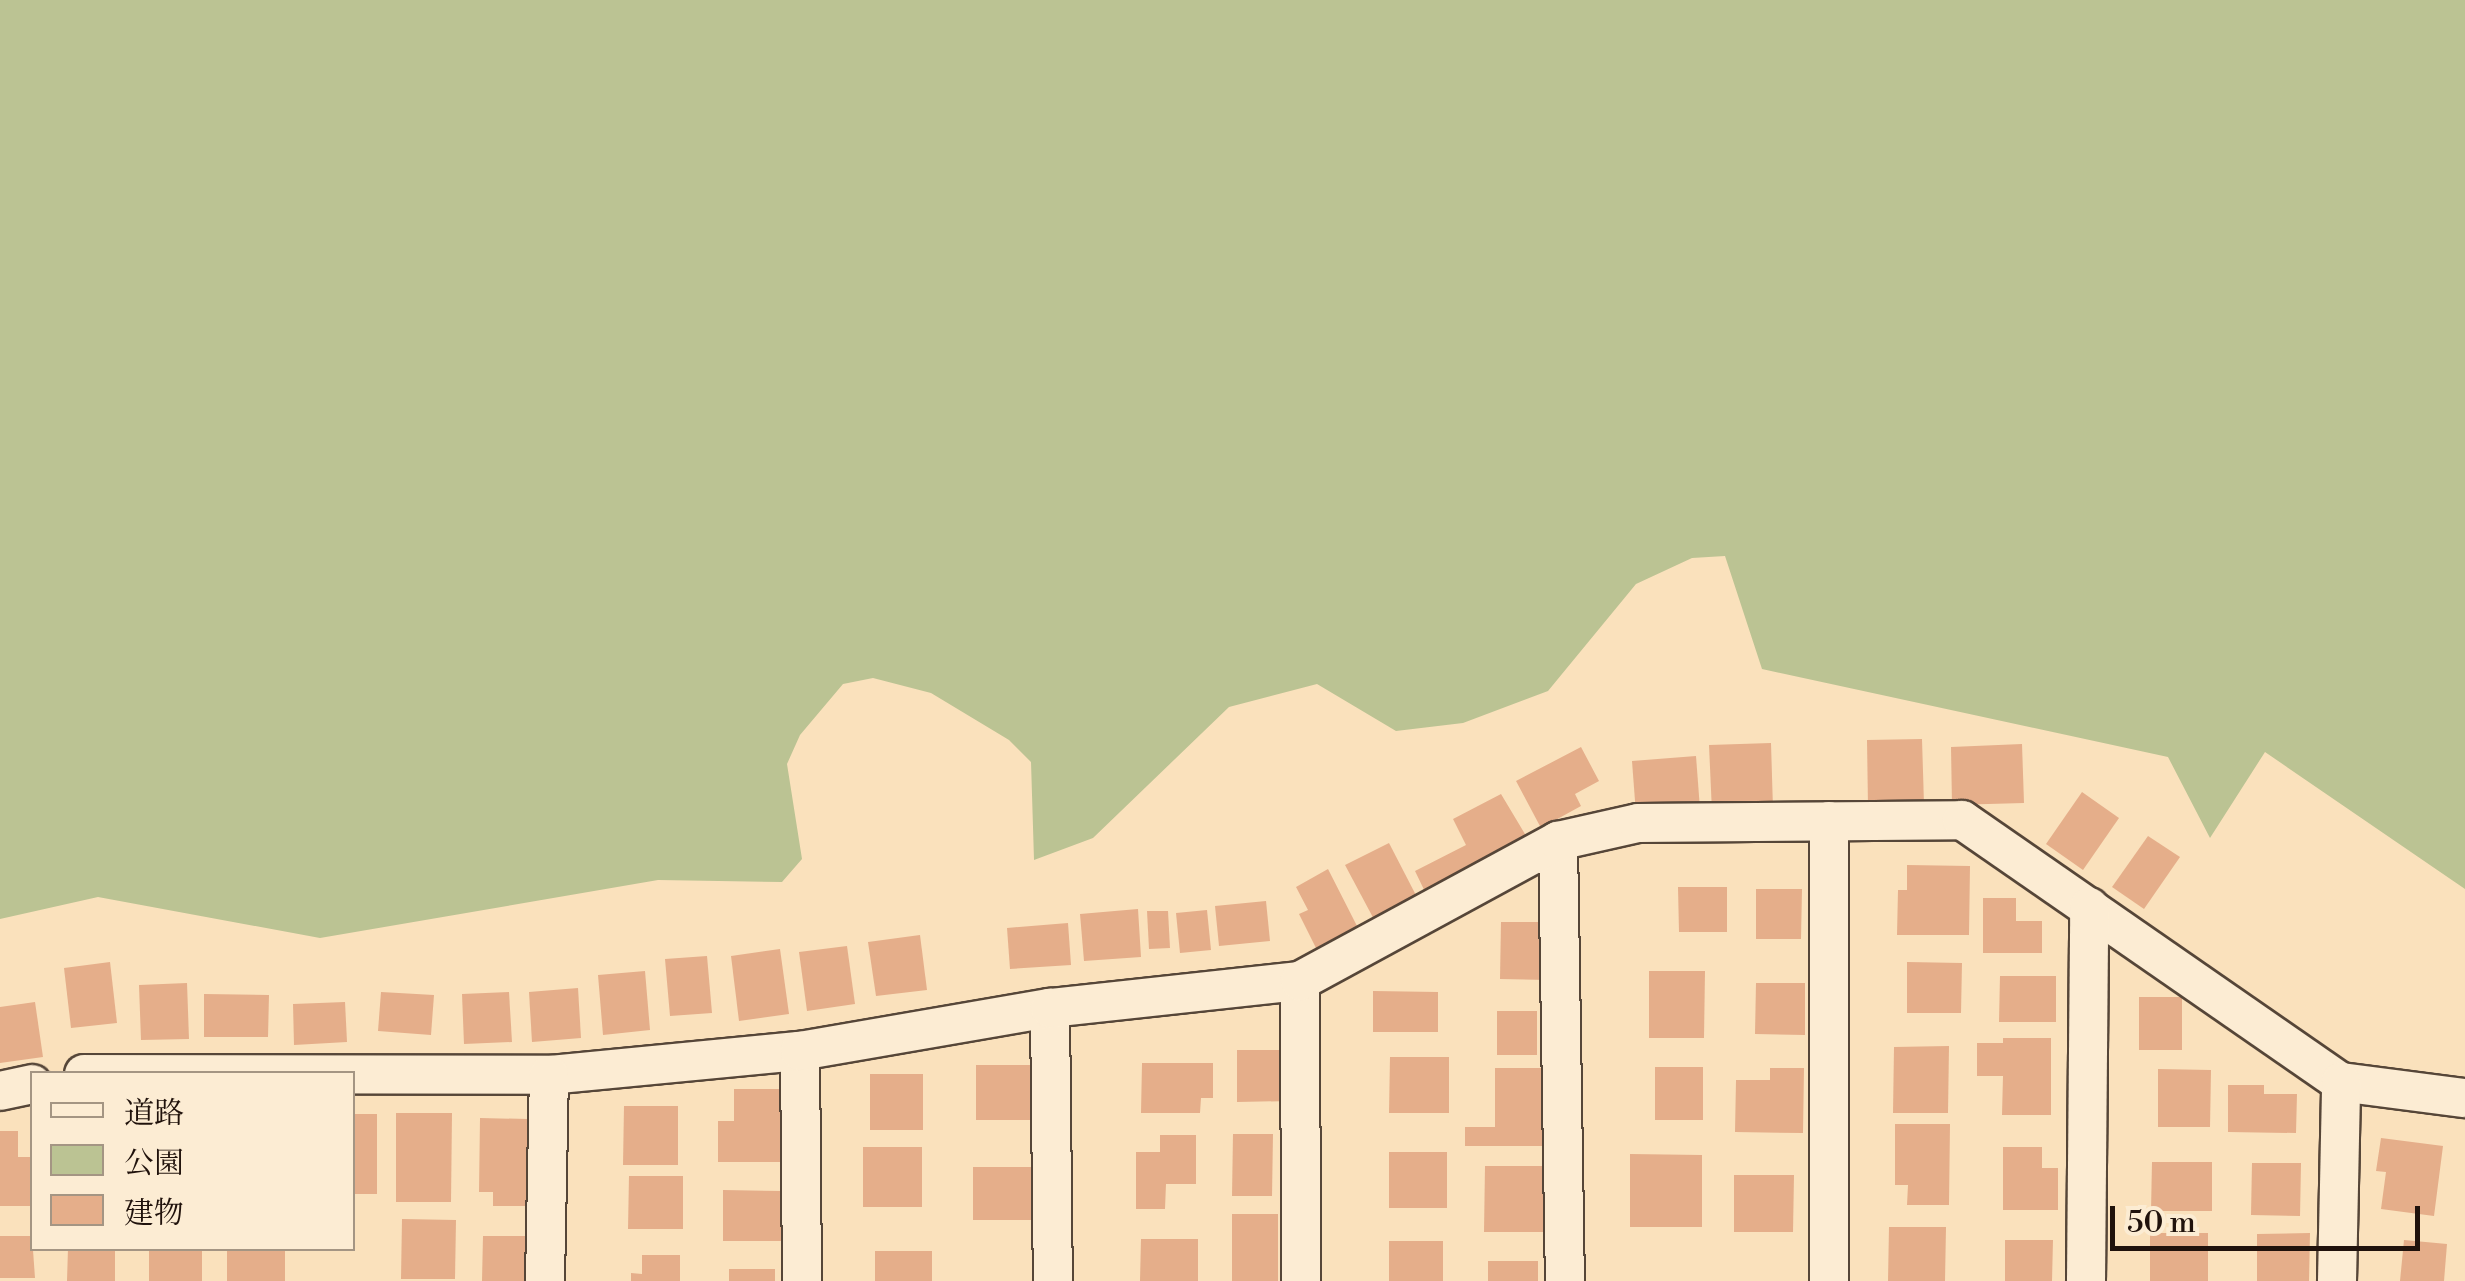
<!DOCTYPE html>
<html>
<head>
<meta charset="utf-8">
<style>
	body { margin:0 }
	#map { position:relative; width:2465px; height:1281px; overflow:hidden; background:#fae1bc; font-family:"Libre Bodoni","Noto Serif JP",serif }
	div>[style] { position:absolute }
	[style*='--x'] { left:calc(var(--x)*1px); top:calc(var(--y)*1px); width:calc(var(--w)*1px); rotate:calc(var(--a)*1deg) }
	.green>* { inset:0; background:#bbc393 }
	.building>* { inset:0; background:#e5ae8a }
	.roads { filter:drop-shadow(2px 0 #564638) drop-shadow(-2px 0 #564638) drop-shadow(0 2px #564638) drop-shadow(0 -2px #564638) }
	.minor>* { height:38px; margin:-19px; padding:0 19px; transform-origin:19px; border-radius:19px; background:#fcecd3 }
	span { translate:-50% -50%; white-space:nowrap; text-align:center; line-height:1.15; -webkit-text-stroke:10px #fcecd3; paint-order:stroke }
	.legend { position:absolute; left:30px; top:1071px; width:325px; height:180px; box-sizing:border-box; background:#fcecd3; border:2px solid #a49583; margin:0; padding:12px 18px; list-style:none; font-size:30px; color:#20120c }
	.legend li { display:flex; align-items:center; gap:20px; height:50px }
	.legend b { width:50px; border:2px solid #a49583 }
	.scale { position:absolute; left:2110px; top:1206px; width:310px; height:45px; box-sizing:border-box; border:5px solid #20120c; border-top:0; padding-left:12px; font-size:30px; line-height:35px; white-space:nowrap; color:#20120c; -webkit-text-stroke:8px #fcecd3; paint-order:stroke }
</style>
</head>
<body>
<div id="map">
	<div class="green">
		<div style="clip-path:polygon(0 0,2465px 0,2465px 889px,2265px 752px,2210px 838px,2168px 757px,1762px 669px,1725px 556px,1692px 558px,1636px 584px,1548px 691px,1463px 723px,1396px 731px,1317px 684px,1229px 707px,1093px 838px,1034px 860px,1031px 762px,1009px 740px,931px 693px,873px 678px,843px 684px,800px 735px,787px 764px,802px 859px,782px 882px,658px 880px,320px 938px,98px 897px,0 919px)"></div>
	</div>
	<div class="building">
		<div style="clip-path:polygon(1922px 739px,1924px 804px,1868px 806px,1867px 740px)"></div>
		<div style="clip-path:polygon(1771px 743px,1773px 809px,1712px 812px,1709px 745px)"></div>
		<div style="clip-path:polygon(2022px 744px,2024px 803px,1952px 805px,1951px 747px)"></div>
		<div style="clip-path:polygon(1581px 747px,1599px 781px,1575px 794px,1581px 806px,1541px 828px,1516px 781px)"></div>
		<div style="clip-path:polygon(1696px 756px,1700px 809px,1636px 814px,1632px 761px)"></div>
		<div style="clip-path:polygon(2082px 792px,2119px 818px,2083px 870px,2046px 844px)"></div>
		<div style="clip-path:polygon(1501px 794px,1531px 844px,1428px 898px,1415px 871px,1466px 845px,1453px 819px)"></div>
		<div style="clip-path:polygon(2148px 836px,2180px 857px,2144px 909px,2112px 887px)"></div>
		<div style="clip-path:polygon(1389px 843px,1420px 903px,1377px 925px,1345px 865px)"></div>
		<div style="clip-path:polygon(1907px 865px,1970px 866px,1969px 935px,1897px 935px,1898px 890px,1907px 890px)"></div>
		<div style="clip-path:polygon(1328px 869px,1357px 926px,1316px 948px,1299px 914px,1308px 910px,1296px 887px)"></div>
		<div style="clip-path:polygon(1678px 887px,1727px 887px,1727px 932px,1679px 932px)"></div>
		<div style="clip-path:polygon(1756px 889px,1802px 889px,1801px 939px,1756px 939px)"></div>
		<div style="clip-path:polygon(1983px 898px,2016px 898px,2016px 921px,2042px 921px,2042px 953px,1983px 953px)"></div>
		<div style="clip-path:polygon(1266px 901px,1270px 941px,1219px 946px,1215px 906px)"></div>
		<div style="clip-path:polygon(1138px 909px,1141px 957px,1084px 961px,1080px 914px)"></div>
		<div style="clip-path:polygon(1207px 910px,1211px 950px,1180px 953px,1176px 913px)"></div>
		<div style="clip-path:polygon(1147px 911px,1168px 911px,1170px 948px,1149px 949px)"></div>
		<div style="clip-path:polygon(1501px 922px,1549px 922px,1548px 980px,1500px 979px)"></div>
		<div style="clip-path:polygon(1068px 923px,1071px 965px,1010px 969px,1007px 928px)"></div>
		<div style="clip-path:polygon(920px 935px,927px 990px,876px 996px,868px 942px)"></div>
		<div style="clip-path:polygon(847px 946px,855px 1004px,807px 1011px,799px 952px)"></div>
		<div style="clip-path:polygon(780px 949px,789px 1014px,739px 1021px,731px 956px)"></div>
		<div style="clip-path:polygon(707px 956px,712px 1013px,670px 1016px,665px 959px)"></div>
		<div style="clip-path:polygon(110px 962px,117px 1023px,71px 1028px,64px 968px)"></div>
		<div style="clip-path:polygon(1907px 962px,1962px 963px,1961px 1013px,1907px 1013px)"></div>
		<div style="clip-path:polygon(645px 971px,650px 1030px,603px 1035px,598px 975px)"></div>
		<div style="clip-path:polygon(1649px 971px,1705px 971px,1704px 1038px,1649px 1038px)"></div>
		<div style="clip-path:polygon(2000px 976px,2056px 976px,2056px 1022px,1999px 1022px)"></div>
		<div style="clip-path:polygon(187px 983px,189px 1039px,141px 1040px,139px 985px)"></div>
		<div style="clip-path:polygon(1756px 983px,1805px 983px,1805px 1035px,1755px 1034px)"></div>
		<div style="clip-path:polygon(578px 988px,581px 1038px,532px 1042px,529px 992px)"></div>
		<div style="clip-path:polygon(1373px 991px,1438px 992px,1438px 1032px,1373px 1032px)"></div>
		<div style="clip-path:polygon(381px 992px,434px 995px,431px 1035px,378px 1031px)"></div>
		<div style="clip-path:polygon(509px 992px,512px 1042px,464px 1044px,462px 994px)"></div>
		<div style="clip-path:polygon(204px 994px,269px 995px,268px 1037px,204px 1037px)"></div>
		<div style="clip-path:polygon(2139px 997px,2182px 997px,2182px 1050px,2139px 1050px)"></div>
		<div style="clip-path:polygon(35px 1002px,43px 1057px,0 1063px,0 1007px)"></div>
		<div style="clip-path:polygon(345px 1002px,347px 1042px,294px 1045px,293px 1004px)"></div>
		<div style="clip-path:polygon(1497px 1011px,1537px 1011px,1537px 1055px,1497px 1055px)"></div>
		<div style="clip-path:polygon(2003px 1038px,2051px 1038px,2051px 1115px,2002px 1115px,2003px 1076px,1977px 1076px,1977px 1043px,2003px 1043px)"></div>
		<div style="clip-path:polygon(1949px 1046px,1948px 1113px,1893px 1113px,1894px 1047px)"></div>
		<div style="clip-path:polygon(1237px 1050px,1291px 1050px,1291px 1101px,1237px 1102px)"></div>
		<div style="clip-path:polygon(1390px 1057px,1449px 1057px,1449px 1113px,1389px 1113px)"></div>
		<div style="clip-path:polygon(1142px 1063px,1213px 1063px,1213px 1098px,1201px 1098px,1200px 1113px,1141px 1113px)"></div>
		<div style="clip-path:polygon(976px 1065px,1036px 1065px,1035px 1120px,976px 1120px)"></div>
		<div style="clip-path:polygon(1655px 1067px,1703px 1067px,1703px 1120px,1655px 1120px)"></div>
		<div style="clip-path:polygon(1495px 1068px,1545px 1068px,1545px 1146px,1465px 1146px,1465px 1127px,1495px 1127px)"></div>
		<div style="clip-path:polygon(1770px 1068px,1804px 1068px,1803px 1133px,1735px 1132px,1736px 1080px,1770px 1080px)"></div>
		<div style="clip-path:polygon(2158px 1069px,2211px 1070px,2210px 1127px,2158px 1127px)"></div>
		<div style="clip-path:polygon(870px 1074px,923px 1074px,923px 1130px,870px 1130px)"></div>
		<div style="clip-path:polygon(2228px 1085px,2264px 1085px,2264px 1094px,2297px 1094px,2296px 1133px,2228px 1132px)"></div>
		<div style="clip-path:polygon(734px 1089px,781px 1089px,781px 1162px,718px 1162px,718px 1121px,734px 1121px)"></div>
		<div style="clip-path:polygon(624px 1106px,678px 1106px,678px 1165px,623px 1165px)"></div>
		<div style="clip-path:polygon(396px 1113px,452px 1113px,451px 1202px,396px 1202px)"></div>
		<div style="clip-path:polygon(352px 1114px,377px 1114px,377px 1194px,352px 1194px)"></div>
		<div style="clip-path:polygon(480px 1118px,528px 1119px,528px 1206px,493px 1206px,493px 1192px,479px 1192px)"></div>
		<div style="clip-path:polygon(1895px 1124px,1950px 1124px,1949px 1205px,1907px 1205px,1908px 1185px,1895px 1185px)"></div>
		<div style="clip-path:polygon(0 1131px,18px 1131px,18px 1157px,32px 1157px,32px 1206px,0 1206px)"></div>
		<div style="clip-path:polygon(1233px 1134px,1273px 1134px,1272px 1196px,1232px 1196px)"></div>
		<div style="clip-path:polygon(1160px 1135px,1196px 1135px,1196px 1184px,1166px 1184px,1165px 1209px,1136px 1209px,1136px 1152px,1160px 1152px)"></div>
		<div style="clip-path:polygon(2381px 1138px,2443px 1146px,2434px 1216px,2381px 1209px,2386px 1172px,2376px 1171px)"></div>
		<div style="clip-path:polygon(863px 1147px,922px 1147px,922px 1207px,863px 1207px)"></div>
		<div style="clip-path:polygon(2003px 1147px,2042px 1147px,2042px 1168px,2058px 1168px,2058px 1210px,2003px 1210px)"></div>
		<div style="clip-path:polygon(1389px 1152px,1447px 1152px,1447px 1208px,1389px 1208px)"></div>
		<div style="clip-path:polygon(1630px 1154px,1702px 1155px,1702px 1227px,1630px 1227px)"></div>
		<div style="clip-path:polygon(2152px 1162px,2212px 1162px,2212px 1211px,2151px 1211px)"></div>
		<div style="clip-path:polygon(2252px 1163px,2301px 1163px,2300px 1216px,2251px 1215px)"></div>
		<div style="clip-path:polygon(1485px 1166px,1545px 1166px,1545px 1232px,1484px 1232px)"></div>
		<div style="clip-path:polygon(973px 1167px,1035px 1167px,1034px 1220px,973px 1220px)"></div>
		<div style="clip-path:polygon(1734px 1175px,1794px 1175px,1793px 1232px,1734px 1232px)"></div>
		<div style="clip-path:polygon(629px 1176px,683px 1176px,683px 1229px,628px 1229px)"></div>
		<div style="clip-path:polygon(723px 1190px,783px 1191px,782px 1241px,723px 1241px)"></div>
		<div style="clip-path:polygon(1232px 1214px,1278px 1214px,1278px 1281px,1232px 1281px)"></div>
		<div style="clip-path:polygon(402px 1219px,456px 1220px,455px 1279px,401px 1279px)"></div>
		<div style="clip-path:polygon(1889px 1227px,1946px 1227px,1945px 1281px,1888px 1281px)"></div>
		<div style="clip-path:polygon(2150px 1233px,2208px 1233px,2208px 1281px,2150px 1281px)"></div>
		<div style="clip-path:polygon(2310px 1233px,2309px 1281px,2257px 1281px,2257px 1234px)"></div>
		<div style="clip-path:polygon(0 1236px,32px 1236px,35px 1278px,0 1278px)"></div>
		<div style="clip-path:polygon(483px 1236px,530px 1236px,530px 1281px,482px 1281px)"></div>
		<div style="clip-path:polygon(1141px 1239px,1198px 1239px,1198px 1281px,1140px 1281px)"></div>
		<div style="clip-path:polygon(2005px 1240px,2053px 1240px,2052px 1281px,2005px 1281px)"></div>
		<div style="clip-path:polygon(2404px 1240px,2447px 1244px,2444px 1281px,2400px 1281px)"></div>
		<div style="clip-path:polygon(1389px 1241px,1443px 1241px,1443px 1281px,1389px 1281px)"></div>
		<div style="clip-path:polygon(68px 1248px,115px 1248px,115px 1281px,67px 1281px)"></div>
		<div style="clip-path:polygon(149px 1248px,202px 1248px,202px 1281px,149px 1281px)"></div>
		<div style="clip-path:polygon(227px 1248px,285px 1248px,285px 1281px,227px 1281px)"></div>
		<div style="clip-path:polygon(875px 1251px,932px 1251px,932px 1281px,875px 1281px)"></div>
		<div style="clip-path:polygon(642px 1255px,680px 1255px,680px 1281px,631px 1281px,631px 1273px,642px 1274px)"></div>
		<div style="clip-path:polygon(1488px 1261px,1538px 1261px,1538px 1281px,1488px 1281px)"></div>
		<div style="clip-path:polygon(729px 1269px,775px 1269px,775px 1281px,729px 1281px)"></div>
	</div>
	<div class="roads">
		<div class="minor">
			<div style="--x:1829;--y:821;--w:460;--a:90"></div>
			<div style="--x:1558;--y:841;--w:440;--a:89.1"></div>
			<div style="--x:1300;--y:981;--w:300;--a:89.8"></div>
			<div style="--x:1050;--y:1008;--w:273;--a:89.4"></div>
			<div style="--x:800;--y:1051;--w:230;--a:89.5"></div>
			<div style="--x:84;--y:1074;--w:465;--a:0.1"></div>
			<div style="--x:549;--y:1075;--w:252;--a:-5.5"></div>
			<div style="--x:800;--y:1051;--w:254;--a:-9.8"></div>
			<div style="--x:1050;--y:1008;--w:251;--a:-6.2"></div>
			<div style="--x:1300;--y:981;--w:294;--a:-28.5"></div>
			<div style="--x:1558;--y:841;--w:82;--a:-12.7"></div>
			<div style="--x:1638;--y:823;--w:324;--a:-0.5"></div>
			<div style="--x:1962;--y:820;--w:461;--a:34.7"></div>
			<div style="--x:2341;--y:1082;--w:125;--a:7.4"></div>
			<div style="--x:0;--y:1091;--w:33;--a:-12"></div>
			<div style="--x:545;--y:1281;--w:206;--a:-88.9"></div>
			<div style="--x:2086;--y:1281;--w:374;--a:-89.5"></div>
			<div style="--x:2337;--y:1281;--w:199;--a:-88.8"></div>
		</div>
	</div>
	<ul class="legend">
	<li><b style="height:12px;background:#fcecd3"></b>道路</li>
	<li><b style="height:28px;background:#bbc393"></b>公園</li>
	<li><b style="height:28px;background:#e5ae8a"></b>建物</li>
	</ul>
	<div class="scale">50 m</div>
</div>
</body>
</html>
